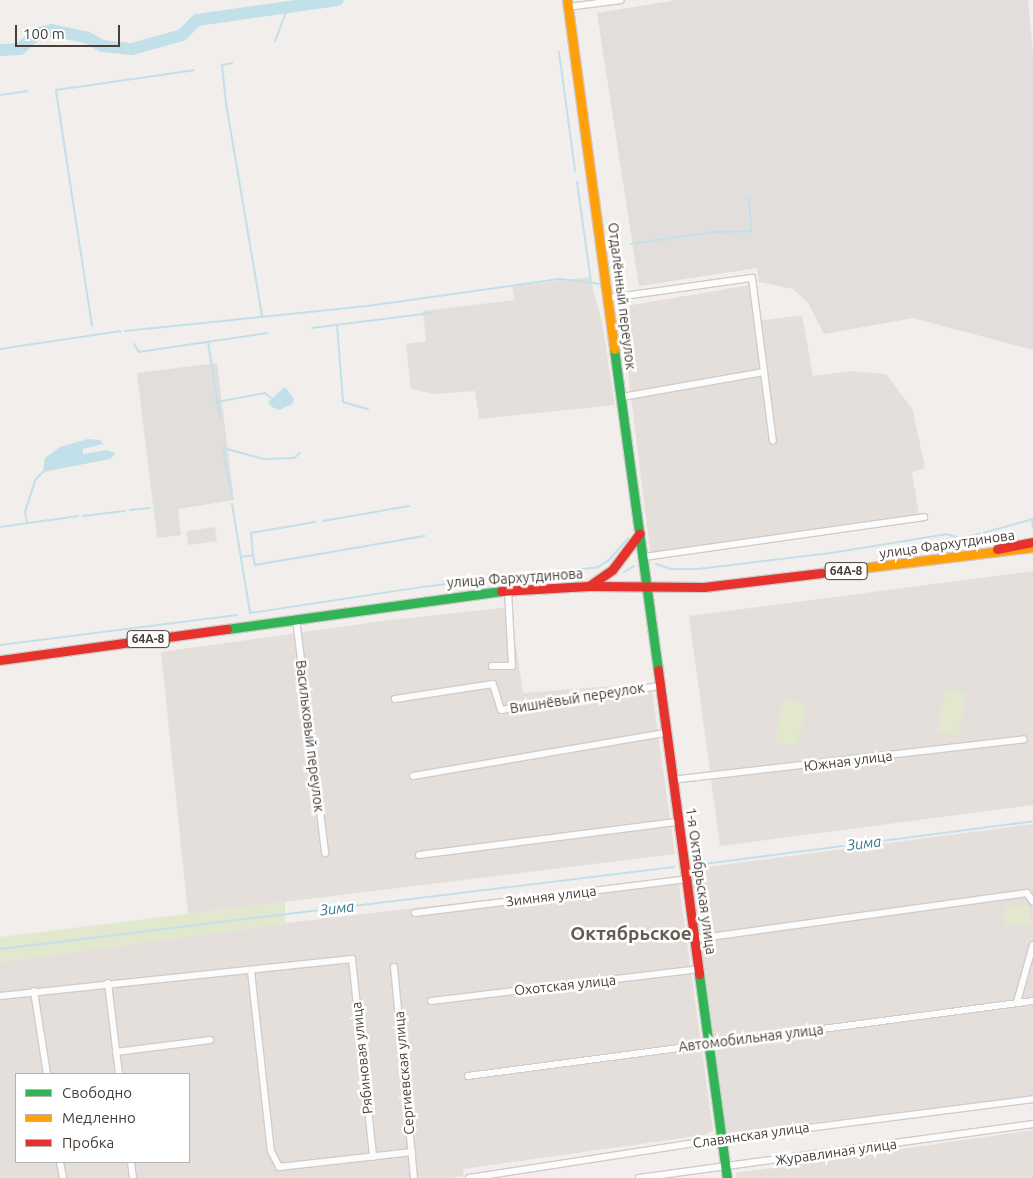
<!DOCTYPE html>
<html>
<head>
<meta charset="utf-8">
<style>
	body { margin:0 }
	#map { position:relative; width:1033px; height:1178px; overflow:hidden; background:#f1eeeb; font-family:Ubuntu,sans-serif }
	div>[style] { position:absolute }
	[style*='--x'] { left:calc(var(--x)*1px); top:calc(var(--y)*1px); width:calc(var(--w)*1px); rotate:calc(var(--a)*1deg) }
	.residential>* { inset:0; background:#e4dfda }
	.industrial>* { inset:0; background:#e2dedb }
	.green>* { inset:0; background:#e2e8ce }
	.parking>* { inset:0; background:#e2dfdc }
	.water>* { inset:0; background:#c1e0ea }
	.stream>* { height:2px; margin:-1px; padding:0 1px; transform-origin:1px; border-radius:1px; background:#c1e0ea }
	.river>* { height:12px; margin:-6px; padding:0 6px; transform-origin:6px; border-radius:6px; background:#c1e0ea }
	.roads { filter:drop-shadow(1px 0 #cfccc9) drop-shadow(-1px 0 #cfccc9) drop-shadow(0 1px #cfccc9) drop-shadow(0 -1px #cfccc9) }
	.street>* { height:6px; margin:-3px; padding:0 3px; transform-origin:3px; border-radius:3px; background:#fdfcfc }
	.fast>* { height:9px; margin:-4.5px; padding:0 4.5px; transform-origin:4.5px; border-radius:4.5px; background:#30b455 }
	.slow>* { height:9px; margin:-4.5px; padding:0 4.5px; transform-origin:4.5px; border-radius:4.5px; background:#ff9f0a }
	.jam>* { height:9px; margin:-4.5px; padding:0 4.5px; transform-origin:4.5px; border-radius:4.5px; background:#e5322d }
	span { translate:-50% -50%; white-space:nowrap; text-align:center; line-height:1.15; -webkit-text-stroke:5px #fff; paint-order:stroke }
	.shield-label span { padding:1px 4px; background:#fff; border:1px solid; border-radius:4px; -webkit-text-stroke-width:0 }
	.shield-label { font-size:12px; color:#463e38; font-weight:700 }
	.street-label { font-size:14px; color:#463e38 }
	.water-label { font-size:15px; color:#357a91; font-style:italic }
	.district-label { font-size:19px; color:#685b50; font-weight:700 }
	.legend { position:absolute; left:15px; top:1073px; width:175px; height:90px; box-sizing:border-box; background:#fff; border:1px solid #b5b2af; margin:0; padding:6px 9px; list-style:none; font-size:15px; color:#463e38 }
	.legend li { display:flex; align-items:center; gap:10px; height:25px }
	.legend b { width:25px; border:1px solid #b5b2af }
	.scale { position:absolute; left:15px; top:25px; width:105px; height:22px; box-sizing:border-box; border:2px solid #463e38; border-top:0; padding-left:6px; font-size:15px; line-height:18px; white-space:nowrap; color:#463e38; -webkit-text-stroke:4px #fff; paint-order:stroke }
</style>
</head>
<body>
<div id="map">
	<div class="residential">
		<div style="clip-path:polygon(590px 277px,602px 323px,615px 405px,479px 419px,475px 391px,433px 394px,411px 389px,406px 344px,426px 341px,423px 311px,514px 300px,512px 286px)"></div>
		<div style="clip-path:polygon(751px 285px,758px 321px,802px 315px,813px 376px,850px 371px,886px 374px,913px 410px,925px 468px,912px 472px,919px 515px,653px 553px,650px 551px,620px 307px)"></div>
		<div style="clip-path:polygon(1033px 571px,1033px 805px,720px 846px,689px 616px)"></div>
		<div style="clip-path:polygon(510px 607px,523px 693px,651px 683px,675px 854px,188px 914px,161px 652px,382px 621px)"></div>
		<div style="clip-path:polygon(1033px 824px,1033px 1096px,727px 1133px,691px 869px)"></div>
		<div style="clip-path:polygon(evenodd,678px 877px,713px 1131px,704px 1135px,463px 1169px,464px 1176px,447px 1178px,0 1178px,0 962px,295px 922px,678px 877px,16px 1074px,189px 1074px,189px 1162px,16px 1162px,16px 1074px)"></div>
		<div style="clip-path:polygon(1033px 1130px,1033px 1178px,736px 1178px,736px 1173px)"></div>
	</div>
	<div class="industrial">
		<div style="clip-path:polygon(677px 0,1028px 0,1033px 54px,1033px 350px,913px 318px,824px 334px,808px 303px,793px 289px,759px 282px,757px 268px,639px 286px,597px 13px)"></div>
		<div style="clip-path:polygon(217px 363px,234px 500px,178px 509px,181px 535px,157px 538px,137px 373px)"></div>
	</div>
	<div class="green">
		<div style="clip-path:polygon(946px 689px,966px 693px,958px 736px,938px 732px)"></div>
		<div style="clip-path:polygon(784px 700px,806px 704px,797px 747px,775px 742px)"></div>
		<div style="clip-path:polygon(285px 902px,285px 924px,0 962px,0 937px)"></div>
		<div style="clip-path:polygon(1028px 905px,1031px 923px,1006px 926px,1004px 908px)"></div>
	</div>
	<div class="parking">
		<div style="clip-path:polygon(774px 0,794px 0,795px 10px,776px 12px)"></div>
		<div style="clip-path:polygon(215px 527px,217px 541px,188px 545px,186px 531px)"></div>
		<div style="clip-path:polygon(795px 666px,815px 670px,808px 697px,789px 692px)"></div>
		<div style="clip-path:polygon(715px 675px,735px 680px,728px 706px,708px 701px)"></div>
		<div style="clip-path:polygon(1024px 739px,1033px 747px,1033px 768px,1021px 756px)"></div>
	</div>
	<div class="water">
		<div style="clip-path:polygon(285px 387px,294px 399px,292px 404px,279px 410px,272px 407px,268px 402px)"></div>
		<div style="clip-path:polygon(88px 439px,100px 440px,103px 444px,83px 449px,83px 454px,107px 450px,116px 453px,110px 459px,43px 472px,45px 458px,60px 447px)"></div>
	</div>
	<div class="stream">
		<div style="--x:275;--y:41;--w:34;--a:-69"></div>
		<div style="--x:559;--y:52;--w:120;--a:82.3"></div>
		<div style="--x:232;--y:63;--w:10;--a:169"></div>
		<div style="--x:222;--y:65;--w:38;--a:84"></div>
		<div style="--x:226;--y:103;--w:216;--a:80.4"></div>
		<div style="--x:0;--y:95;--w:27;--a:-8"></div>
		<div style="--x:577;--y:182;--w:100;--a:82"></div>
		<div style="--x:631;--y:244;--w:82;--a:-8.4"></div>
		<div style="--x:712;--y:232;--w:39;--a:-1"></div>
		<div style="--x:751;--y:231;--w:34;--a:-93"></div>
		<div style="--x:613;--y:282;--w:8;--a:-23"></div>
		<div style="--x:620;--y:279;--w:33;--a:-99"></div>
		<div style="--x:615;--y:246;--w:6;--a:-9"></div>
		<div style="--x:337;--y:325;--w:77;--a:85.5"></div>
		<div style="--x:343;--y:402;--w:26;--a:16"></div>
		<div style="--x:92;--y:326;--w:239;--a:-98.7"></div>
		<div style="--x:56;--y:90;--w:139;--a:-8.2"></div>
		<div style="--x:312;--y:328;--w:120;--a:-7.2"></div>
		<div style="--x:125;--y:331;--w:243;--a:-5.9"></div>
		<div style="--x:367;--y:306;--w:195;--a:-8"></div>
		<div style="--x:560;--y:279;--w:41;--a:7"></div>
		<div style="--x:208;--y:342;--w:77;--a:81"></div>
		<div style="--x:134;--y:344;--w:9;--a:58"></div>
		<div style="--x:139;--y:352;--w:130;--a:-8.4"></div>
		<div style="--x:0;--y:349;--w:122;--a:-8.5"></div>
		<div style="--x:216;--y:402;--w:50;--a:-10.4"></div>
		<div style="--x:265;--y:393;--w:8;--a:40"></div>
		<div style="--x:231;--y:495;--w:48;--a:-99.7"></div>
		<div style="--x:223;--y:448;--w:42;--a:15"></div>
		<div style="--x:264;--y:459;--w:30;--a:-2"></div>
		<div style="--x:294;--y:458;--w:8;--a:-40"></div>
		<div style="--x:232;--y:504;--w:110;--a:80.6"></div>
		<div style="--x:250;--y:613;--w:173;--a:-8.6"></div>
		<div style="--x:421;--y:587;--w:178;--a:-6.4"></div>
		<div style="--x:598;--y:567;--w:13;--a:-32"></div>
		<div style="--x:609;--y:560;--w:29;--a:-49"></div>
		<div style="--x:130;--y:510;--w:20;--a:-6"></div>
		<div style="--x:83;--y:516;--w:42;--a:-6.8"></div>
		<div style="--x:1032;--y:519;--w:9;--a:84"></div>
		<div style="--x:323;--y:521;--w:87;--a:-9.9"></div>
		<div style="--x:27;--y:522;--w:10;--a:-101"></div>
		<div style="--x:25;--y:512;--w:35;--a:-72"></div>
		<div style="--x:36;--y:479;--w:10;--a:-45"></div>
		<div style="--x:0;--y:527;--w:79;--a:-8"></div>
		<div style="--x:253;--y:555;--w:22;--a:-95"></div>
		<div style="--x:251;--y:533;--w:65;--a:-9.8"></div>
		<div style="--x:241;--y:557;--w:12;--a:-9"></div>
		<div style="--x:253;--y:555;--w:10;--a:79"></div>
		<div style="--x:255;--y:565;--w:172;--a:-9.7"></div>
		<div style="--x:656;--y:564;--w:16;--a:18"></div>
		<div style="--x:671;--y:569;--w:27;--a:0"></div>
		<div style="--x:698;--y:569;--w:134;--a:-6.9"></div>
		<div style="--x:831;--y:553;--w:118;--a:-9.3"></div>
		<div style="--x:947;--y:534;--w:15;--a:20"></div>
		<div style="--x:961;--y:539;--w:75;--a:-15.5"></div>
		<div style="--x:624;--y:572;--w:12;--a:-31"></div>
		<div style="--x:0;--y:645;--w:239;--a:-7.2"></div>
		<div style="--x:696;--y:865;--w:340;--a:-7.4"></div>
		<div style="--x:0;--y:949;--w:679;--a:-6.94"></div>
	</div>
	<div class="river">
		<div style="--x:0;--y:50;--w:20;--a:-3"></div>
		<div style="--x:20;--y:49;--w:22;--a:-43"></div>
		<div style="--x:36;--y:34;--w:16;--a:-14"></div>
		<div style="--x:52;--y:30;--w:35;--a:12"></div>
		<div style="--x:86;--y:37;--w:18;--a:29"></div>
		<div style="--x:102;--y:46;--w:30;--a:6"></div>
		<div style="--x:132;--y:49;--w:52;--a:-15.6"></div>
		<div style="--x:182;--y:35;--w:21;--a:-45"></div>
		<div style="--x:197;--y:20;--w:142;--a:-8.1"></div>
	</div>
	<div class="roads">
		<div class="street">
			<div style="--x:568;--y:7;--w:53;--a:-7.5"></div>
			<div style="--x:609;--y:298;--w:144;--a:-8"></div>
			<div style="--x:752;--y:278;--w:164;--a:82.7"></div>
			<div style="--x:622;--y:397;--w:144;--a:-10"></div>
			<div style="--x:644;--y:557;--w:283;--a:-8.1"></div>
			<div style="--x:296;--y:619;--w:236;--a:82.9"></div>
			<div style="--x:492;--y:666;--w:20;--a:0"></div>
			<div style="--x:512;--y:666;--w:76;--a:-93"></div>
			<div style="--x:395;--y:699;--w:99;--a:-8.7"></div>
			<div style="--x:493;--y:684;--w:27;--a:73"></div>
			<div style="--x:501;--y:710;--w:160;--a:-8.6"></div>
			<div style="--x:413;--y:776;--w:256;--a:-9.7"></div>
			<div style="--x:672;--y:780;--w:354;--a:-6.6"></div>
			<div style="--x:419;--y:855;--w:261;--a:-7.3"></div>
			<div style="--x:415;--y:913;--w:274;--a:-7.1"></div>
			<div style="--x:695;--y:939;--w:335;--a:-7.9"></div>
			<div style="--x:1027;--y:893;--w:11;--a:56"></div>
			<div style="--x:394;--y:967;--w:212;--a:84.6"></div>
			<div style="--x:251;--y:971;--w:181;--a:83.7"></div>
			<div style="--x:271;--y:1151;--w:18;--a:63"></div>
			<div style="--x:279;--y:1167;--w:134;--a:-6.4"></div>
			<div style="--x:108;--y:983;--w:92;--a:83.1"></div>
			<div style="--x:34;--y:991;--w:84;--a:81.1"></div>
			<div style="--x:0;--y:996;--w:354;--a:-6"></div>
			<div style="--x:352;--y:959;--w:199;--a:83.9"></div>
			<div style="--x:431;--y:1001;--w:271;--a:-6.8"></div>
			<div style="--x:1017;--y:1002;--w:59;--a:-74.3"></div>
			<div style="--x:116;--y:1052;--w:95;--a:-7.3"></div>
			<div style="--x:468;--y:1076;--w:570;--a:-7.56"></div>
			<div style="--x:60;--y:1162;--w:16;--a:79"></div>
			<div style="--x:131;--y:1162;--w:16;--a:83"></div>
			<div style="--x:469;--y:1178;--w:256;--a:-8.8"></div>
			<div style="--x:722;--y:1139;--w:314;--a:-7.3"></div>
			<div style="--x:639;--y:1178;--w:398;--a:-7.8"></div>
		</div>
		<div class="fast">
			<div style="--x:614;--y:349;--w:324;--a:82.2"></div>
			<div style="--x:227;--y:629;--w:277;--a:-7.9"></div>
			<div style="--x:699;--y:974;--w:206;--a:82.2"></div>
		</div>
		<div class="slow">
			<div style="--x:567;--y:0;--w:352;--a:82.3"></div>
			<div style="--x:821;--y:573;--w:214;--a:-7"></div>
		</div>
		<div class="jam">
			<div style="--x:997;--y:549;--w:37;--a:-11"></div>
			<div style="--x:589;--y:586;--w:28;--a:-35"></div>
			<div style="--x:612;--y:570;--w:46;--a:-52.9"></div>
			<div style="--x:501;--y:591;--w:88;--a:-3.3"></div>
			<div style="--x:589;--y:586;--w:115;--a:0.5"></div>
			<div style="--x:704;--y:587;--w:118;--a:-6.8"></div>
			<div style="--x:0;--y:660;--w:229;--a:-7.8"></div>
			<div style="--x:658;--y:670;--w:307;--a:82.3"></div>
		</div>
	</div>
	<div class="shield-label">
		<span style="left:846px;top:571px">64А-8</span>
		<span style="left:148px;top:639px">64А-8</span>
	</div>
	<div class="street-label">
		<span style="left:622px;top:296px;rotate:83deg">Отдалённый переулок</span>
		<span style="left:947px;top:544px;rotate:-8deg">улица Фархутдинова</span>
		<span style="left:515px;top:578px;rotate:-4deg">улица Фархутдинова</span>
		<span style="left:577px;top:698px;rotate:-9deg">Вишнёвый переулок</span>
		<span style="left:310px;top:736px;rotate:83deg">Васильковый переулок</span>
		<span style="left:848px;top:761px;rotate:-7deg">Южная улица</span>
		<span style="left:701px;top:881px;rotate:82deg">1-я Октябрьская улица</span>
		<span style="left:551px;top:896px;rotate:-7deg">Зимняя улица</span>
		<span style="left:565px;top:985px;rotate:-6deg">Охотская улица</span>
		<span style="left:751px;top:1038px;rotate:-7deg">Автомобильная улица</span>
		<span style="left:362px;top:1058px;rotate:-96deg">Рябиновая улица</span>
		<span style="left:404px;top:1073px;rotate:-95deg">Сергиевская улица</span>
		<span style="left:751px;top:1135px;rotate:-8deg">Славянская улица</span>
		<span style="left:836px;top:1152px;rotate:-8deg">Журавлиная улица</span>
	</div>
	<div class="water-label">
		<span style="left:864px;top:843px;rotate:-7deg">Зима</span>
		<span style="left:337px;top:908px;rotate:-7deg">Зима</span>
	</div>
	<div class="district-label">
		<span style="left:631px;top:934px">Октябрьское</span>
	</div>
	<ul class="legend">
	<li><b style="height:6px;background:#30b455"></b>Свободно</li>
	<li><b style="height:6px;background:#ff9f0a"></b>Медленно</li>
	<li><b style="height:6px;background:#e5322d"></b>Пробка</li>
	</ul>
	<div class="scale">100 m</div>
</div>
</body>
</html>
